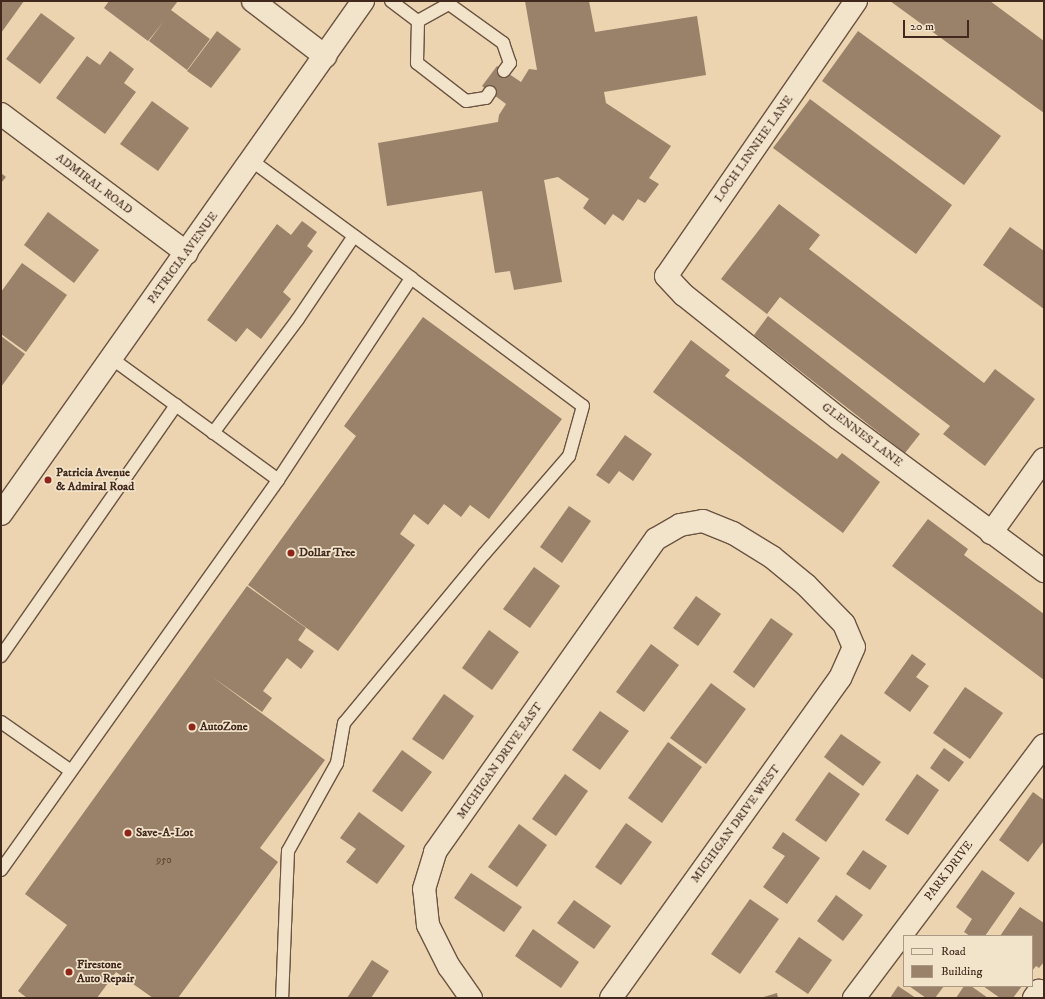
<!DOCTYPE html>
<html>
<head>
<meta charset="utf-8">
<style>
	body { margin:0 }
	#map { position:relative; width:1045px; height:999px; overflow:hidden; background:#ebd4af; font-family:"IM FELL DW Pica",serif }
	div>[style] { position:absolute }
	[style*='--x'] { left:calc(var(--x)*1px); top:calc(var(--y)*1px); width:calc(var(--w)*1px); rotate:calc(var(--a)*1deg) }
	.building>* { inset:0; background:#998269 }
	.roads { filter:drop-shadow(1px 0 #6c5442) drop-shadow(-1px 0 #6c5442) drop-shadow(0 1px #6c5442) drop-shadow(0 -1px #6c5442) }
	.lane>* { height:12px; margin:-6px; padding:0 6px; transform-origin:6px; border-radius:6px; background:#f2e3cb }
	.street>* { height:22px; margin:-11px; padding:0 11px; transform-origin:11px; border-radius:11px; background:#f2e3cb }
	.secondary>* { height:22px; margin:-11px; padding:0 11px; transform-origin:11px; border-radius:11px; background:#f2e3cb }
	.dots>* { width:11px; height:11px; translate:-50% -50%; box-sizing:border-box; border:2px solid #f2e3cb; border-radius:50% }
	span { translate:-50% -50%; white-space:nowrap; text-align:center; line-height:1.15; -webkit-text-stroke:3.5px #f2e3cb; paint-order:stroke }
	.number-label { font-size:10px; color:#573f30 }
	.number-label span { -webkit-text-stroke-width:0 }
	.street-label { font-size:12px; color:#41291d }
	.poi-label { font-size:12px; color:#41291d; font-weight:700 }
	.left { translate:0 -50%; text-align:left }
	.frame { position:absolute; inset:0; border:2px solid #41291d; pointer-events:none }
	.legend { position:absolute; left:903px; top:935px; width:130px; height:52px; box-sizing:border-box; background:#f2e3cb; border:1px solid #ab9985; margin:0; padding:5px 7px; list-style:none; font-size:12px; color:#41291d }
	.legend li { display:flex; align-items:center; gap:8px; height:20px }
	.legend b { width:20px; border:1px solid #ab9985 }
	.scale { position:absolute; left:903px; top:20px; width:66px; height:18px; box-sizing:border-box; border:2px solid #41291d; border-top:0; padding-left:5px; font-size:12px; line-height:14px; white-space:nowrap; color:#41291d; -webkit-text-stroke:3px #f2e3cb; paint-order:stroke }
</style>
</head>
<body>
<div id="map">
	<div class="building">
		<div style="clip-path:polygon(1px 1px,24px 1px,1px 33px)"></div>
		<div style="clip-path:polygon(109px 1px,178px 1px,171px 10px,210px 39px,187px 70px,149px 41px,164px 21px,148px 41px,104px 8px)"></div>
		<div style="clip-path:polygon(525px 1px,589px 1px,595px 32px,697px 16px,706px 75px,604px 92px,606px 103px,671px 146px,649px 178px,659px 184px,645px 203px,638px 199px,623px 221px,613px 214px,605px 225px,583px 208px,589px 199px,558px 177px,544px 180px,562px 282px,514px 290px,510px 271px,495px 273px,482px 191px,387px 206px,378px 143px,498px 122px,499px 115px,506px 104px,482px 86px,497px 66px,521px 82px,529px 69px,537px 70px)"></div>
		<div style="clip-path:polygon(890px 1px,990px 1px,1044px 41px,1044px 113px)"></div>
		<div style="clip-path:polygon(41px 13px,75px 38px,40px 84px,6px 59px)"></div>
		<div style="clip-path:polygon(217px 31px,241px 49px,211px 88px,187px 71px)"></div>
		<div style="clip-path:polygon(858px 31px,1001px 136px,964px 185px,822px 81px)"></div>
		<div style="clip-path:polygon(110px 51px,134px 69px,124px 83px,136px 92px,105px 134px,56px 98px,87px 56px,100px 65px)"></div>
		<div style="clip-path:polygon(810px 99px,952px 205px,916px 254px,773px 148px)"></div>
		<div style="clip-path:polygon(152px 101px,189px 128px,158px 171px,120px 144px)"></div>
		<div style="clip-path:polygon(1px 173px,6px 177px,1px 183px)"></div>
		<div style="clip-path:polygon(779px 204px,820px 235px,809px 249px,984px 383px,995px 369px,1035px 399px,985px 466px,943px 434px,950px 426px,780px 297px,767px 314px,721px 279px)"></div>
		<div style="clip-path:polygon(48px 212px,99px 250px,74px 283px,24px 245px)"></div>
		<div style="clip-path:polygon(302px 221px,317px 232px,307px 246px,313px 251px,283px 292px,291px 299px,261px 339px,247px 328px,236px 342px,207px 320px,277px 224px,291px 235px)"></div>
		<div style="clip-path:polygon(1010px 227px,1044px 251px,1044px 309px,983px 265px)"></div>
		<div style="clip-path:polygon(22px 263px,67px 295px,26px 352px,1px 334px,1px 292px)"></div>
		<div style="clip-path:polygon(768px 316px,920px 434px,905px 453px,754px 335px)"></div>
		<div style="clip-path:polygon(423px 317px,562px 419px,489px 519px,470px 505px,461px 517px,444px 504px,428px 525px,414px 514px,400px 534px,415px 545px,338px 651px,248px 585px,356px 436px,344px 426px)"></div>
		<div style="clip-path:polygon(1px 336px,25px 354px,1px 387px)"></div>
		<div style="clip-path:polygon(691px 340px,730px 370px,725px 376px,837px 459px,842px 453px,880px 482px,843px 533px,653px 392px)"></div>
		<div style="clip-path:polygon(625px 435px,652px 454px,633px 481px,619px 471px,609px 484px,596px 475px)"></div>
		<div style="clip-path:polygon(569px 506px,591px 521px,562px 563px,540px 547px)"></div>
		<div style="clip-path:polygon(928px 519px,968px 549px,964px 555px,1044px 614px,1044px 680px,892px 566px)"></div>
		<div style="clip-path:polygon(534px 567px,560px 586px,530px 628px,503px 609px)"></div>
		<div style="clip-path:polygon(247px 586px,306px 628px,298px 640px,314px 651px,301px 669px,287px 658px,263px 691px,272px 698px,262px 712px,211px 676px,325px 760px,260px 848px,278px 862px,178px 998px,153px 998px,116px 972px,97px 998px,27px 998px,18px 991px,67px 925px,25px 894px)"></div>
		<div style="clip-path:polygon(696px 596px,721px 614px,698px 646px,673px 628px)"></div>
		<div style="clip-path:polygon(771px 618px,793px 634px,754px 688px,733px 672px)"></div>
		<div style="clip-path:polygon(489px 630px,519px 652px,492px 690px,462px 668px)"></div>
		<div style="clip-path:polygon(651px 644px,679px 665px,644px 712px,616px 692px)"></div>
		<div style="clip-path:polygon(912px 654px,926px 664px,916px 677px,929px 686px,910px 712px,884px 693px)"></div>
		<div style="clip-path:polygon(711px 683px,746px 709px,706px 764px,670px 738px)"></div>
		<div style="clip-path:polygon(965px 687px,1003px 713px,970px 759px,933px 733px)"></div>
		<div style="clip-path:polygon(444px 694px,474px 716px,443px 760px,412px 739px)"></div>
		<div style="clip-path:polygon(600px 711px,629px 731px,600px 770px,572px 750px)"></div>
		<div style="clip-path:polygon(841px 734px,881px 762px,863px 786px,824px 757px)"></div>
		<div style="clip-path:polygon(668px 742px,702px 767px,662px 823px,628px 798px)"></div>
		<div style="clip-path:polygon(944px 748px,964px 762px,949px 782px,930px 768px)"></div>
		<div style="clip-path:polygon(402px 750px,432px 772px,402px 812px,372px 791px)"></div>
		<div style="clip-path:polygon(829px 772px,860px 794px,826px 842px,795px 820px)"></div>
		<div style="clip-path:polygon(565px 774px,588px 791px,556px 836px,532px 819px)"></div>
		<div style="clip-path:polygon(917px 774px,939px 790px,908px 835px,885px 820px)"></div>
		<div style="clip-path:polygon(1033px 792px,1044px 800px,1044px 841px,1028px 862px,999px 840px)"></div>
		<div style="clip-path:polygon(359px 812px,405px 846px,377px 884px,346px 862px,356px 849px,340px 838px)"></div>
		<div style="clip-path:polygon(626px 823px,652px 842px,621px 885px,595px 867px)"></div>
		<div style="clip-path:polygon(519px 824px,547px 845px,517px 887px,488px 867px)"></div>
		<div style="clip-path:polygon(783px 832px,820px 858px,787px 904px,763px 887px,785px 856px,772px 848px)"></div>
		<div style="clip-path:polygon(863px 850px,887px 866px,870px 890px,846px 874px)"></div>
		<div style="clip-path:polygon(982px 870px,1015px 893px,985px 936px,970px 936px,964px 932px,972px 919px,956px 907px)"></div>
		<div style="clip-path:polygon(471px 873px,522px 907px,504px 932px,454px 898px)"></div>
		<div style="clip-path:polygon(836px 895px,863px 915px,843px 941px,817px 921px)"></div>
		<div style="clip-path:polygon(750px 899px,779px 919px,740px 974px,711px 954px)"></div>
		<div style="clip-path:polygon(574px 900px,611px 926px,594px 949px,557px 923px)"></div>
		<div style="clip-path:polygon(1020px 907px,1044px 923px,1044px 962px,1039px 968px,1036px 966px,1032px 971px,1032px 936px,1000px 936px)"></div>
		<div style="clip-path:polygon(533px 929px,579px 962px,561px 988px,515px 956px)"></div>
		<div style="clip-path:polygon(799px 937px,832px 960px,808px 994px,775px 972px)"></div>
		<div style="clip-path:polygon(372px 960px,389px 971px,371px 998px,347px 998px)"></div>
		<div style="clip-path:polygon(898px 986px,916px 998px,890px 998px)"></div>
		<div style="clip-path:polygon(909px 986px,944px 986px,935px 998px,926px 998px)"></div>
		<div style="clip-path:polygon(964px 986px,971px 986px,988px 998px,956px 998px)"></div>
		<div style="clip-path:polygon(983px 986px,1022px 986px,1013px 998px,1000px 998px)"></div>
		<div style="clip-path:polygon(777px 993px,778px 998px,760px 998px)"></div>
	</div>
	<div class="roads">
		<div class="lane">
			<div style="--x:391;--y:1;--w:34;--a:37"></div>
			<div style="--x:418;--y:21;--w:42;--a:91.4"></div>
			<div style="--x:417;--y:63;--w:62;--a:37.8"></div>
			<div style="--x:466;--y:101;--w:20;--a:-9"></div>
			<div style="--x:486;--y:98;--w:7;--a:-56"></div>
			<div style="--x:418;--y:21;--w:35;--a:-29"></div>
			<div style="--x:449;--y:4;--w:67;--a:35.8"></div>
			<div style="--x:503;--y:43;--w:21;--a:71"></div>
			<div style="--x:510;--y:63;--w:10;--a:127"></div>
			<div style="--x:252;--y:161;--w:197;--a:36.3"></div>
			<div style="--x:111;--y:358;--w:207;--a:36.1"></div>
			<div style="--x:213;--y:433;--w:142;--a:-53.3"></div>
			<div style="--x:298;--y:319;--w:100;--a:-56"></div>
			<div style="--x:1;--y:656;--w:306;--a:-55.1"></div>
			<div style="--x:1;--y:722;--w:85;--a:35"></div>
			<div style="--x:1;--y:870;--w:478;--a:-54.6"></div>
			<div style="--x:278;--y:480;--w:242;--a:-56.6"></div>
			<div style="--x:411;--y:278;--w:214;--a:36.7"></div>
			<div style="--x:583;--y:406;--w:52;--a:105.6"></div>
			<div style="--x:569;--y:456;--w:130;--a:130.9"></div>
			<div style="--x:484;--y:554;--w:219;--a:129.6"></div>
			<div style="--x:344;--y:723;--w:41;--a:99.9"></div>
			<div style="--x:337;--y:763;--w:101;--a:119.1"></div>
			<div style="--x:288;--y:851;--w:147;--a:92.3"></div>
		</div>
		<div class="street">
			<div style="--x:253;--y:1;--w:91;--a:37.4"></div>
			<div style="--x:856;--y:1;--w:334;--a:124.6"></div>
			<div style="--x:666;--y:276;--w:26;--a:47"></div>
			<div style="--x:684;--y:295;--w:197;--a:38.6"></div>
			<div style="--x:838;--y:418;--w:257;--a:36.6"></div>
			<div style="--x:1;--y:114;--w:232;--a:36.8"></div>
			<div style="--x:991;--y:533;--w:91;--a:-54.4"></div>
			<div style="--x:471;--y:998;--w:38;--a:-125"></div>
			<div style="--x:449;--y:967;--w:47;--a:-116.6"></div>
			<div style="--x:428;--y:925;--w:36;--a:-96"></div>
			<div style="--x:424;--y:889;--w:39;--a:-73"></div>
			<div style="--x:435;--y:852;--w:383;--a:-54.8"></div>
			<div style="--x:656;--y:539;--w:28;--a:-30"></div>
			<div style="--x:680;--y:525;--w:23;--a:-10"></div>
			<div style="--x:703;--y:521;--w:32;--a:22"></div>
			<div style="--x:733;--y:533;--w:46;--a:31.6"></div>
			<div style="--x:772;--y:557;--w:44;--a:39.5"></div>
			<div style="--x:806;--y:585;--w:54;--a:45.7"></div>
			<div style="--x:844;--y:624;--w:25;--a:67"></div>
			<div style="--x:854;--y:647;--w:34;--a:114"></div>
			<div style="--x:840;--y:678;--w:393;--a:125.6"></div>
			<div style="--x:854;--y:998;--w:316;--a:-53.1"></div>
			<div style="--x:1034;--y:998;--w:9;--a:-54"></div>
			<div style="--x:1039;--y:991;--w:6;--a:31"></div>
		</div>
		<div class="secondary">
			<div style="--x:1;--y:514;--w:628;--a:-54.79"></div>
		</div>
	</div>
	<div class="dots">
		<div style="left:48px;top:480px;background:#8f2418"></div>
		<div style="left:291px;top:553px;background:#8f2418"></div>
		<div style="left:192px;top:727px;background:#8f2418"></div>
		<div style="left:128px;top:833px;background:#8f2418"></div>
		<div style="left:69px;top:972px;background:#8f2418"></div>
	</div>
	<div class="number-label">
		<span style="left:164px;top:861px">950</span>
	</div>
	<div class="street-label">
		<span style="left:754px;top:149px;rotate:-55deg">LOCH LINNHE LANE</span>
		<span style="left:94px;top:184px;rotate:37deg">ADMIRAL ROAD</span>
		<span style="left:183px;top:258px;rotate:-54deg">PATRICIA AVENUE</span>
		<span style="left:862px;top:435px;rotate:37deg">GLENNES LANE</span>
		<span style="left:500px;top:761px;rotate:-55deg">MICHIGAN DRIVE EAST</span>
		<span style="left:736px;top:824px;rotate:-54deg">MICHIGAN DRIVE WEST</span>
		<span style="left:949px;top:871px;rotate:-53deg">PARK DRIVE</span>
	</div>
	<div class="poi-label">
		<span class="left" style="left:56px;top:480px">Patricia Avenue<br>&amp; Admiral Road</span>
		<span class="left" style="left:299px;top:553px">Dollar Tree</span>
		<span class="left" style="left:200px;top:727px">AutoZone</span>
		<span class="left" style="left:136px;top:833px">Save-A-Lot</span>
		<span class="left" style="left:77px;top:972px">Firestone<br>Auto Repair</span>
	</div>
	<div class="frame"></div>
	<ul class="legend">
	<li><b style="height:5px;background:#f2e3cb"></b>Road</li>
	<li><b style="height:11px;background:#998269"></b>Building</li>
	</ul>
	<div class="scale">20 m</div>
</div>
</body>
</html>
